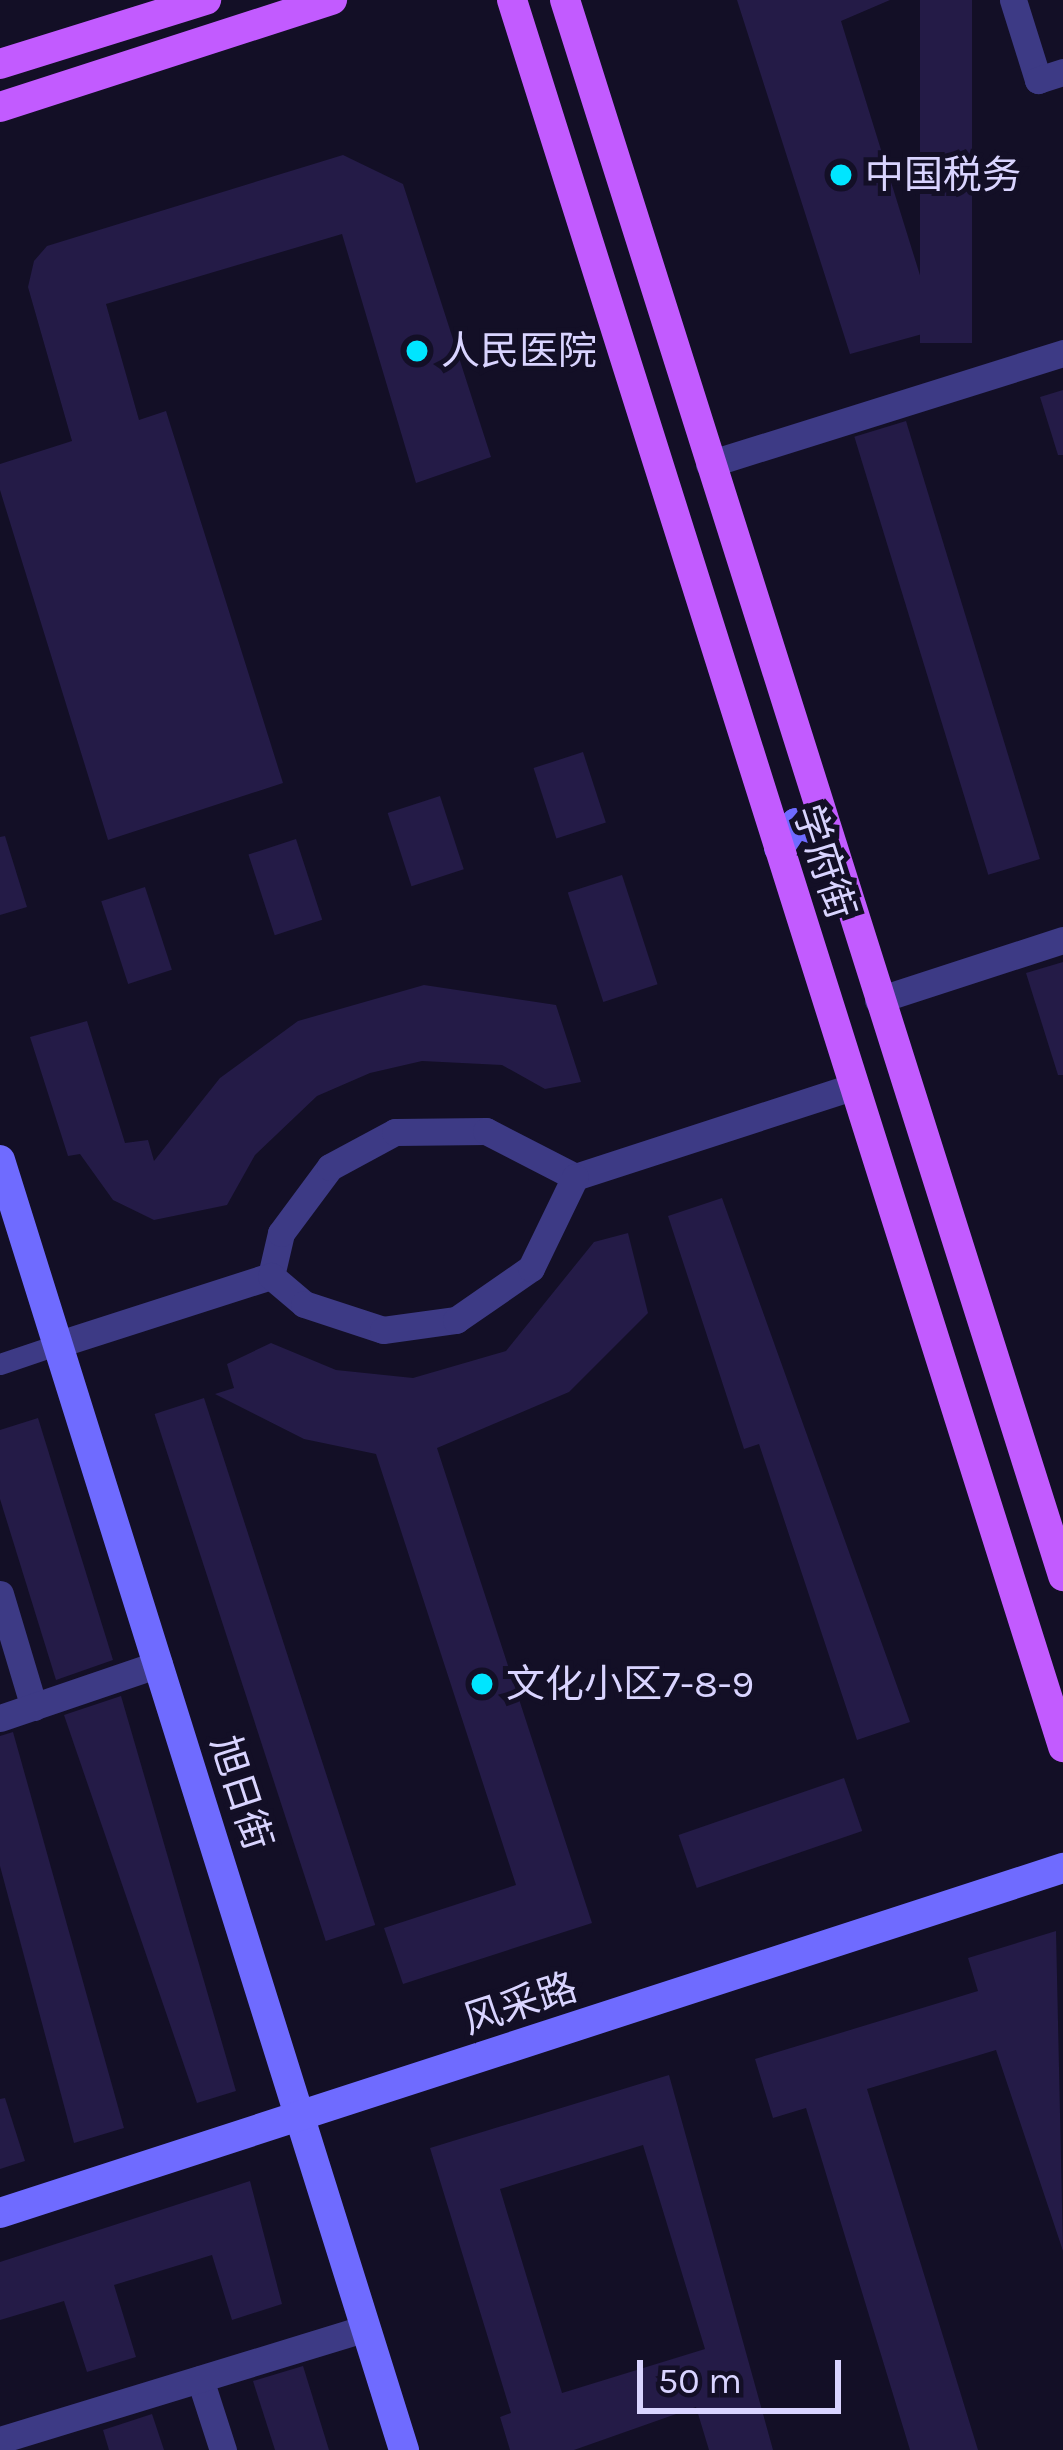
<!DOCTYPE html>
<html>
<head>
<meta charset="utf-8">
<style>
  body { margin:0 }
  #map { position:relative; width:1063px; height:2450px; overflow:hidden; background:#130f26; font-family:Karla,"Noto Sans SC",sans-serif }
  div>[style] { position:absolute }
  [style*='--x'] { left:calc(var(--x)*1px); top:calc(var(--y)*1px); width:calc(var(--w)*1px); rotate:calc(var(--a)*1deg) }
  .building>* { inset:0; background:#241b47; transform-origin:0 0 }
  .pedestrian>* { height:21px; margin:-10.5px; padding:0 10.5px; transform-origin:10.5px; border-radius:10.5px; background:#3d3a85 }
  .minor>* { height:27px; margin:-13.5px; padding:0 13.5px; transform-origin:13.5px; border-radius:13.5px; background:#3d3a85 }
  .secondary>* { height:30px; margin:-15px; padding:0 15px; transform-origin:15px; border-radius:15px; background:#6f6bff }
  .primary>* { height:30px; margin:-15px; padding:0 15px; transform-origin:15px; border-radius:15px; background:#c25bff }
  .dots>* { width:33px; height:33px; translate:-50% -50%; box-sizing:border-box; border:6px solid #130f26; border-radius:50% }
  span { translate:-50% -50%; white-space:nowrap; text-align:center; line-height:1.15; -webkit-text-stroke:10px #130f26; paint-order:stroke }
  .poi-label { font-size:39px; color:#d9d4ff }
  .left { translate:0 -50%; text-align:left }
  .street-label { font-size:39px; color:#d9d4ff }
  .scale { position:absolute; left:637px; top:2360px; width:204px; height:54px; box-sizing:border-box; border:6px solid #d9d4ff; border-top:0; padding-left:15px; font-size:36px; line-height:42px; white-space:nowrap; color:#d9d4ff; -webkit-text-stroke:9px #130f26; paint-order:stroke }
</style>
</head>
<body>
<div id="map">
  <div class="building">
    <i style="clip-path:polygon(737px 0,890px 0,841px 21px,937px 330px,850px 354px)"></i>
    <i style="left:920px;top:0;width:52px;height:343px"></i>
    <i style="clip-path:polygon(343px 155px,403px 184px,491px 457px,416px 483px,342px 234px,106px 304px,139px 420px,166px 411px,283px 783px,108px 840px,0 490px,0 464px,72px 441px,28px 287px,34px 261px,47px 246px)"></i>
    <i style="clip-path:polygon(1063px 390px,1063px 455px,1058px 455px,1040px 397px)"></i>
    <i style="left:906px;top:421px;width:458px;height:54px;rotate:73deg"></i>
    <i style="left:583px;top:752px;width:74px;height:52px;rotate:72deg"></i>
    <i style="left:440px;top:796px;width:77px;height:55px;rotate:72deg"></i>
    <i style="clip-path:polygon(5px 836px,27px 907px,0 915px,0 837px)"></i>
    <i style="left:296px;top:839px;width:85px;height:50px;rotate:72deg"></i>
    <i style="left:622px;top:875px;width:115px;height:57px;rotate:72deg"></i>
    <i style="left:145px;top:887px;width:87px;height:46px;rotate:72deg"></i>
    <i style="clip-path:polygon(1063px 962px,1063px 1075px,1058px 1075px,1026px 973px)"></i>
    <i style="clip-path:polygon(424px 985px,556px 1005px,581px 1082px,545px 1089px,502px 1065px,422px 1061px,370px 1073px,317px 1096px,255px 1155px,227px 1205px,154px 1220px,113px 1200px,80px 1154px,68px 1156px,30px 1037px,87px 1021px,125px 1143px,148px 1140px,154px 1161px,220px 1078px,298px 1021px)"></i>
    <i style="clip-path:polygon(722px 1198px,910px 1722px,857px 1740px,759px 1444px,744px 1449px,668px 1216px)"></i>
    <i style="clip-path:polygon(628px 1233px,648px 1313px,569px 1392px,437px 1448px,592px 1923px,403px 1984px,384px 1928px,516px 1885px,376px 1454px,304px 1439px,215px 1394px,234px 1388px,227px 1364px,271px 1343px,336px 1370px,413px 1378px,506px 1351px,594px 1242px)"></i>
    <i style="left:204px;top:1398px;width:554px;height:52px;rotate:72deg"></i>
    <i style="clip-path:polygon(38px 1418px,113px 1660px,56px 1680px,0 1499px,0 1430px)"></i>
    <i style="clip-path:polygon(121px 1696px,236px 2091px,197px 2103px,64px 1715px)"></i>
    <i style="clip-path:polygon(13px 1732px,124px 2128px,74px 2143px,0 1866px,0 1736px)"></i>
    <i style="left:844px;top:1778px;width:56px;height:175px;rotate:71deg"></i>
    <i style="clip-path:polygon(1056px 1931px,1063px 2251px,996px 2050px,867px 2089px,978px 2450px,910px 2450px,806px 2108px,773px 2118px,755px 2059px,978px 1991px,968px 1958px)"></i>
    <i style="clip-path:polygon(evenodd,669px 2075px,773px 2450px,709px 2450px,696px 2407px,574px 2450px,510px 2450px,500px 2417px,511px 2413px,430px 2148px,669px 2075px,643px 2145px,705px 2349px,562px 2393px,500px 2189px,643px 2145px)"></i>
    <i style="clip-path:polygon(5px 2098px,25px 2161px,0 2169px,0 2099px)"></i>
    <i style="clip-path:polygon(250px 2181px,282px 2304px,232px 2320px,212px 2255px,114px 2285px,136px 2357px,87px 2372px,64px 2301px,0 2320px,0 2262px)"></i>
    <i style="clip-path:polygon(303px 2366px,329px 2450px,275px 2450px,253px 2381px)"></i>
    <i style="clip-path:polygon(152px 2414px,164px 2450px,109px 2450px,103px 2430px)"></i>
  </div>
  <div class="pedestrian">
    <i style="--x:0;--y:1364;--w:62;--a:-18.7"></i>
  </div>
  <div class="minor">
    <i style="--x:1013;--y:0;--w:84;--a:72.6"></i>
    <i style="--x:1038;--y:80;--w:26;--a:-18"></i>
    <i style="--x:709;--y:464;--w:371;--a:-17.4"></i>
    <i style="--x:878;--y:1000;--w:194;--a:-18"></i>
    <i style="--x:271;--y:1276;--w:44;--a:-76.9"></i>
    <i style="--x:281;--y:1233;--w:82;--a:-53.4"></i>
    <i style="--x:330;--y:1167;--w:74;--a:-28.3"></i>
    <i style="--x:395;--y:1132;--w:91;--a:-0.6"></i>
    <i style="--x:486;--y:1131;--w:100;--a:27.3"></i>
    <i style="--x:575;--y:1177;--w:294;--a:-18"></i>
    <i style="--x:59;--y:1344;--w:223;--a:-17.8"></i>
    <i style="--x:271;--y:1276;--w:43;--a:40.3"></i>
    <i style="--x:304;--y:1304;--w:83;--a:18.2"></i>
    <i style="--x:383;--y:1330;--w:74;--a:-7.8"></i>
    <i style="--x:456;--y:1320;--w:91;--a:-34.7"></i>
    <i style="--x:531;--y:1268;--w:101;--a:-64.2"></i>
    <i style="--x:0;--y:1594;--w:118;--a:73.3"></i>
    <i style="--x:0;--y:1718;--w:168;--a:-18.8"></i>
    <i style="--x:200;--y:2379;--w:75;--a:72.1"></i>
    <i style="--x:0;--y:2440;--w:383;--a:-17"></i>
  </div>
  <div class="secondary">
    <i style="--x:779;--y:848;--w:30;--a:-56"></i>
    <i style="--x:796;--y:823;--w:31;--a:19"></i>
    <i style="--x:0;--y:1160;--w:1352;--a:72.61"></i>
    <i style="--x:0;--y:2213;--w:1118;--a:-17.98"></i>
  </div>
  <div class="primary">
    <i style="--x:512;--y:0;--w:1832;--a:72.49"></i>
    <i style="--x:565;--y:0;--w:1653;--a:72.46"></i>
    <i style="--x:0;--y:64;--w:216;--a:-17.3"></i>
    <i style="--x:0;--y:107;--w:349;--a:-17.9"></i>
  </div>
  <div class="dots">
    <i style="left:841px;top:175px;background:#00e5ff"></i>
    <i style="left:417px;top:351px;background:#00e5ff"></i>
    <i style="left:482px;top:1684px;background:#00e5ff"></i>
  </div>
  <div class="poi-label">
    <span class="left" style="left:865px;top:175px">中国税务</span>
    <span class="left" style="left:441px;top:351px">人民医院</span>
    <span class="left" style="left:506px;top:1684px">文化小区7-8-9</span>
  </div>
  <div class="street-label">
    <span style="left:824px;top:862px;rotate:72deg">学府街</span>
    <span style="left:241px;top:1793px;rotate:72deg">旭日街</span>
    <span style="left:520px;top:2004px;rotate:-18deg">风采路</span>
  </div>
  <div class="scale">50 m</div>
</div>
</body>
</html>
